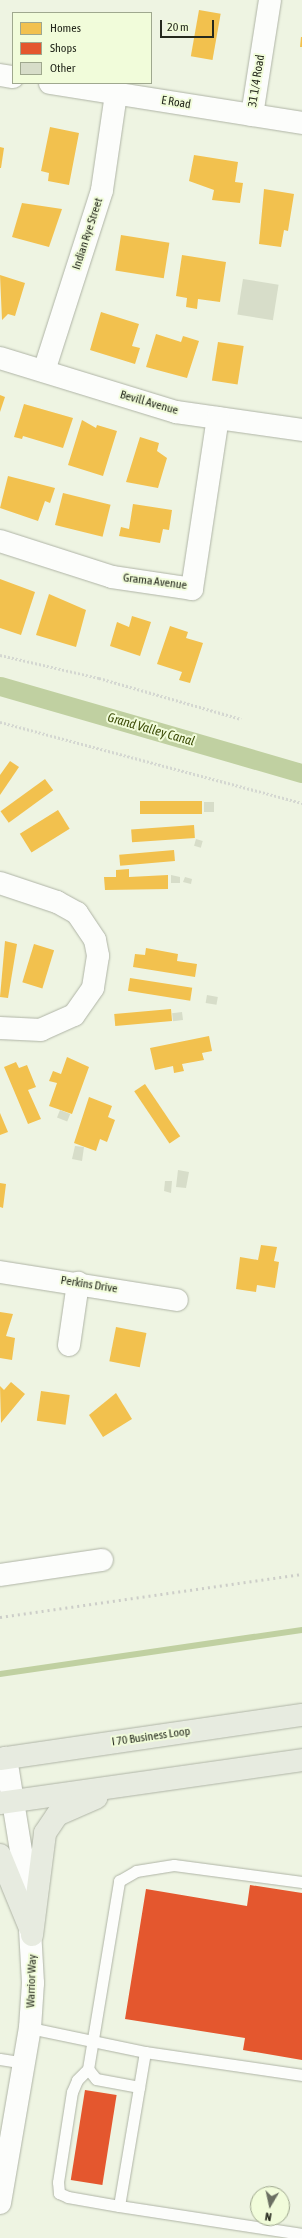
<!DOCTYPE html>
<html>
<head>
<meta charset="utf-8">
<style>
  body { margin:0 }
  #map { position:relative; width:302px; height:2238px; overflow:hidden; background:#eef4e2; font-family:"Asap Condensed",sans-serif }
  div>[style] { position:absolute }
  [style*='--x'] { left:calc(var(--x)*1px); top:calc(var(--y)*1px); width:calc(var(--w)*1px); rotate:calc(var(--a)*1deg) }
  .homes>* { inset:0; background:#f2c14e; transform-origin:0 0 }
  .shops>* { inset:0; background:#e4572e; transform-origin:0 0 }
  .stream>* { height:5.5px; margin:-2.75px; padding:0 2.75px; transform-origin:2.75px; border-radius:2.75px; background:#c0d0a1 }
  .canal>* { height:19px; margin:-9.5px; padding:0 9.5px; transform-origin:9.5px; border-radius:9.5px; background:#c0d0a1 }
  .building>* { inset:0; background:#d7ddc9; transform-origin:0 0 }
  .path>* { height:2.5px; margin-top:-1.25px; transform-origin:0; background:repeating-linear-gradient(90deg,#d4d7d1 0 2px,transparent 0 4px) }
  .roads { filter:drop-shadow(0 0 1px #afb4a6) drop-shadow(0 0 1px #afb4a6) }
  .lane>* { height:11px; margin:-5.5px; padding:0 5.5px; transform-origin:5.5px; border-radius:5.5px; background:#fcfdfb }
  .street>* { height:22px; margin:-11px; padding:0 11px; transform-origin:11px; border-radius:11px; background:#fcfdfb }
  .secondary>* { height:22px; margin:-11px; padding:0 11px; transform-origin:11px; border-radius:11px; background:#fcfdfb }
  .primary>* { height:22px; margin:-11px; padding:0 11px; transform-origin:11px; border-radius:11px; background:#e7ebe0 }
  .rail>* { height:3px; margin-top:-1.5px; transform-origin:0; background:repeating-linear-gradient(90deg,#cccdc8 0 2px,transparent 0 6px) }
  span { translate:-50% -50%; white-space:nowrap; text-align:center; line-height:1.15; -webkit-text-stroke:4px #f1fcda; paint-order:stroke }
  .street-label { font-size:12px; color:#25291d }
  .water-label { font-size:13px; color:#3d4c08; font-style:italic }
  .legend { position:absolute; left:12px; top:12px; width:140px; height:72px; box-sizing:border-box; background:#f1fcda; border:1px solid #9fa88e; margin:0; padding:5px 7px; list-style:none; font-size:12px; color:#25291d }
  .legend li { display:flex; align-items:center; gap:8px; height:20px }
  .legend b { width:20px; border:1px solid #9fa88e }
  .north { position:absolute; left:250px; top:2186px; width:40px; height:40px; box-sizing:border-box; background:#f1fcda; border:1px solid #9fa88e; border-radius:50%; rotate:189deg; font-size:11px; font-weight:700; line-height:16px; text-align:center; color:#25291d }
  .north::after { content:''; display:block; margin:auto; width:14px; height:18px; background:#6b7062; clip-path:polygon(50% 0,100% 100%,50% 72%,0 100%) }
  .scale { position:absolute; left:160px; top:20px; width:54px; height:18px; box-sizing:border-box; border:2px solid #25291d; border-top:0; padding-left:5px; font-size:12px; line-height:14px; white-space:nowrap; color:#25291d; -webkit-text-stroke:3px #f1fcda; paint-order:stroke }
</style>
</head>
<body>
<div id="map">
  <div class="homes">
    <i style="left:199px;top:10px;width:22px;height:47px;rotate:10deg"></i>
    <i style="clip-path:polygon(301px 37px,302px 37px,302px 47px,300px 47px)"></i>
    <i style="clip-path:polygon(50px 127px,79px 133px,69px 185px,48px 181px,49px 173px,41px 171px)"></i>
    <i style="clip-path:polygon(0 147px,4px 148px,1px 168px,0 168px)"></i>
    <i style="clip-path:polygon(194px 155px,238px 162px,235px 182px,243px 183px,240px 203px,212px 200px,214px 190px,189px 181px)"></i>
    <i style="clip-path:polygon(264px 189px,294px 194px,288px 231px,284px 230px,281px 247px,259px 244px)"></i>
    <i style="clip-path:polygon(22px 203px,62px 209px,49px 247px,12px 237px)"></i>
    <i style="left:121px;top:235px;width:49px;height:36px;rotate:9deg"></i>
    <i style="clip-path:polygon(182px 255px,226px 262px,220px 302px,198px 299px,197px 309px,186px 307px,187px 298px,176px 296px)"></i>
    <i style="clip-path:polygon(0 275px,25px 283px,15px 316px,8px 314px,2px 320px)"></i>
    <i style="clip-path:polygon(101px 312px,139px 324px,132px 346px,140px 348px,135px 364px,90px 350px)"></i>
    <i style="clip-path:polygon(156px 334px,181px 342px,183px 336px,199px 341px,187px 378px,146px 367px)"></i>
    <i style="left:218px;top:342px;width:26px;height:39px;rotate:9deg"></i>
    <i style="clip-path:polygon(0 395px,5px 397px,0 412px)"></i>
    <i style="clip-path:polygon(24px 404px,73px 418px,63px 448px,23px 436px,22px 439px,14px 437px)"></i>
    <i style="clip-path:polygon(82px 420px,96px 428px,97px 425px,117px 431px,103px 476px,68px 465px)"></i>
    <i style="clip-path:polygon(140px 437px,159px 443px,157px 451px,167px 458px,158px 488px,126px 482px)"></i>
    <i style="clip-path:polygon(8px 476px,55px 488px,50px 503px,45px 501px,38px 521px,0 508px)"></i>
    <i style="left:63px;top:493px;width:49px;height:33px;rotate:14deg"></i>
    <i style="clip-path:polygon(133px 504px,172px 510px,169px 530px,163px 529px,160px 543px,119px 536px,121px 527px,129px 529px)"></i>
    <i style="clip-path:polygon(0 579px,35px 592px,21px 635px,0 628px)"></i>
    <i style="clip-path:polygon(49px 594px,86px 610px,76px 647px,36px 635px)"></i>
    <i style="clip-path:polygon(132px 616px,151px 622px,140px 656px,110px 646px,117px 622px,129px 627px)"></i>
    <i style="clip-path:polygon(170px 626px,188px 632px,186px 638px,203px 643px,190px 683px,179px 680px,182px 672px,157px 664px)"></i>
    <i style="clip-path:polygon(10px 761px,19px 767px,0 795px,0 775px)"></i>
    <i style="left:45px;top:779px;width:14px;height:55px;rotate:54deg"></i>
    <i style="left:202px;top:801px;width:13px;height:62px;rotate:90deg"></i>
    <i style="left:58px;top:810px;width:22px;height:45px;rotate:58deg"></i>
    <i style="left:194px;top:825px;width:13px;height:63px;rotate:86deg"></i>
    <i style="left:174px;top:850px;width:11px;height:55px;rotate:85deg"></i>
    <i style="clip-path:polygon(129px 869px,129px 877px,168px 875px,168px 889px,105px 890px,104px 877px,116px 877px,116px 870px)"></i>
    <i style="clip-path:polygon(5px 941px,17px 944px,8px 998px,0 997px)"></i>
    <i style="left:34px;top:944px;width:21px;height:40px;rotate:17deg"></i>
    <i style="clip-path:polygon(146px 948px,178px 954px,177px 961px,197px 964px,195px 977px,133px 967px,135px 954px,145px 955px)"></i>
    <i style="left:130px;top:978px;width:63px;height:13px;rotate:9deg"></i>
    <i style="left:171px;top:1009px;width:12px;height:57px;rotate:85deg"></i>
    <i style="clip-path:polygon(209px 1036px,212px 1051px,202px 1053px,204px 1060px,182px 1064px,184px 1071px,174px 1073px,173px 1066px,155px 1070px,150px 1048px)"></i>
    <i style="clip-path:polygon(67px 1057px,89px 1067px,72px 1114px,49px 1106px,57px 1083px,49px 1081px,53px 1071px,61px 1074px)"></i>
    <i style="clip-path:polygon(16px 1062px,19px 1068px,27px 1065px,36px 1087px,28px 1090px,41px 1119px,28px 1124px,4px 1067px)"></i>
    <i style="left:145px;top:1084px;width:63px;height:13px;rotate:56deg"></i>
    <i style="clip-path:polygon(89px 1097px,112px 1106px,108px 1117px,115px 1120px,107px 1142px,100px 1139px,96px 1151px,74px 1143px)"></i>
    <i style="clip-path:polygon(0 1113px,8px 1132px,0 1135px)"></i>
    <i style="clip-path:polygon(0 1183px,6px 1184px,3px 1208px,0 1207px)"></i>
    <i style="clip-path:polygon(261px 1245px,277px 1247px,274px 1261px,279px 1262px,275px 1288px,257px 1285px,256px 1292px,236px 1289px,240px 1257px,258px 1260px)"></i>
    <i style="clip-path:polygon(0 1312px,13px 1314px,6px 1336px,15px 1338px,12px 1360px,0 1358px)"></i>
    <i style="left:116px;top:1327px;width:31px;height:35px;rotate:11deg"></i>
    <i style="clip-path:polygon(11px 1382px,25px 1394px,1px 1423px,0 1386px,4px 1390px)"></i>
    <i style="left:41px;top:1391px;width:29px;height:30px;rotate:8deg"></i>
    <i style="clip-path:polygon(116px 1393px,132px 1419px,103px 1437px,89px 1415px)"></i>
  </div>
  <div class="shops">
    <i style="clip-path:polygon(250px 1885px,302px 1893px,302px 2060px,243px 2050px,245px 2038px,125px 2019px,146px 1889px,247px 1906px)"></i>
    <i style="left:85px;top:2090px;width:32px;height:91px;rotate:9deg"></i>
  </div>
  <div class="stream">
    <i style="--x:0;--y:1674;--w:305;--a:-8.3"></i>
  </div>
  <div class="canal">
    <i style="--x:0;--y:686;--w:314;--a:16.1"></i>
  </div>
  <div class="building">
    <i style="left:243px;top:279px;width:36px;height:36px;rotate:9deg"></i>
    <i style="left:204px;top:802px;width:10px;height:10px"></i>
    <i style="left:196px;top:839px;width:7px;height:7px;rotate:16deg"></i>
    <i style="clip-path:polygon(171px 875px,180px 877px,180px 883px,171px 883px)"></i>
    <i style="clip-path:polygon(185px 877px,192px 879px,191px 884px,183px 882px)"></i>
    <i style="left:207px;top:995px;width:11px;height:8px;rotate:10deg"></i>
    <i style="left:182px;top:1012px;width:8px;height:10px;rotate:83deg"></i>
    <i style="left:60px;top:1110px;width:11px;height:8px;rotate:22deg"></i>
    <i style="clip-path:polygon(75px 1146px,84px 1147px,82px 1161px,72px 1159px)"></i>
    <i style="clip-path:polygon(178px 1170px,189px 1172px,186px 1188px,176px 1187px)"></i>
    <i style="clip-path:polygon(165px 1181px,172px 1181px,171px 1193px,164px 1191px)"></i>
  </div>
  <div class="path">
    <i style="--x:0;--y:655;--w:102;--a:13.1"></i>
    <i style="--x:99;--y:678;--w:148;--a:16.1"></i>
    <i style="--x:0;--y:722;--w:313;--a:15"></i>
  </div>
  <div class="roads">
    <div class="lane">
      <i style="--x:30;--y:2028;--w:117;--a:11.8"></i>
      <i style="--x:145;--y:2052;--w:159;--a:8.3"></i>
      <i style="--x:145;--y:2052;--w:156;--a:99.6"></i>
      <i style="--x:119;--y:2206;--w:185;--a:8.7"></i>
      <i style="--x:0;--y:2059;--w:24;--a:9"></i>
      <i style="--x:88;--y:2069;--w:13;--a:51"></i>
      <i style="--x:96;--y:2079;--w:44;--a:10.5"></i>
      <i style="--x:119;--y:2206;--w:52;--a:-170"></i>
      <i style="--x:68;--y:2197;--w:10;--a:-156"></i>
      <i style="--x:59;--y:2193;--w:11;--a:-95"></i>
      <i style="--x:58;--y:2182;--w:91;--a:-81.2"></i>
      <i style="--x:72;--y:2092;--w:13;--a:-67"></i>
      <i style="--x:77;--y:2080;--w:16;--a:-45"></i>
      <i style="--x:88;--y:2069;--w:191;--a:-80.6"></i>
      <i style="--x:119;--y:1881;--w:20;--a:-30"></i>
      <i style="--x:136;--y:1871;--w:38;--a:-9"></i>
      <i style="--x:174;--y:1865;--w:129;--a:7.6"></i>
    </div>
    <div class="street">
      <i style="--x:252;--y:115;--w:116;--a:-81.1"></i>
      <i style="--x:0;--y:358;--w:184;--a:17.1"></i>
      <i style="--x:176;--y:412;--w:127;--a:8.1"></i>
      <i style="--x:44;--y:371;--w:190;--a:-72.2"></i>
      <i style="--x:102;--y:190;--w:97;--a:-81.7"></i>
      <i style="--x:0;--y:541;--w:118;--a:17.8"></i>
      <i style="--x:112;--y:577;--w:81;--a:8.5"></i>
      <i style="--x:192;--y:589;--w:173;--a:-81.4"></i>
      <i style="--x:0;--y:883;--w:60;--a:18.4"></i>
      <i style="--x:57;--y:902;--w:23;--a:29"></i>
      <i style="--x:77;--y:913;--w:32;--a:56"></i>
      <i style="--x:95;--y:940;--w:16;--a:79"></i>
      <i style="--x:98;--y:956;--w:32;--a:99"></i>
      <i style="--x:93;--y:988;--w:33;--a:125"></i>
      <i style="--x:74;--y:1015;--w:36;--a:156"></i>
      <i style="--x:41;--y:1030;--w:41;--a:-177.2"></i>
      <i style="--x:0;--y:1272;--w:179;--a:9"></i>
      <i style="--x:69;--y:1345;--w:63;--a:-81.7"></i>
      <i style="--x:0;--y:1575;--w:103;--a:-8.4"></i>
    </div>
    <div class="secondary">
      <i style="--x:0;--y:75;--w:13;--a:9"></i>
      <i style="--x:50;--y:83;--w:255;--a:9"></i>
      <i style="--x:0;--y:2203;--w:178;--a:-80.3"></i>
      <i style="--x:30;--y:2028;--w:45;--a:-86.2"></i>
      <i style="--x:33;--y:1983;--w:89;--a:-93.2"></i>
      <i style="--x:28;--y:1894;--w:138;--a:-99.2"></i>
    </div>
    <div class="primary">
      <i style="--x:0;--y:1759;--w:305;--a:-8.3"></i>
      <i style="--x:0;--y:1803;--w:305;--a:-8.1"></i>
      <i style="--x:0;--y:1855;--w:79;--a:67.7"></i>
      <i style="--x:32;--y:1935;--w:103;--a:-82.7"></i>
      <i style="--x:45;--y:1833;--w:22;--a:-56"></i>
      <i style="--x:57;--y:1815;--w:43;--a:-23.6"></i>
    </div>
  </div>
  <div class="rail">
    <i style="--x:0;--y:1617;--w:305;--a:-8.1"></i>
  </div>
  <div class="street-label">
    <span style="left:257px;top:81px;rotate:-81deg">31 1/4 Road</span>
    <span style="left:176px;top:103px;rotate:9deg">E Road</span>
    <span style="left:88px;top:234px;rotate:-72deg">Indian Rye Street</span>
    <span style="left:149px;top:403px;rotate:16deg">Bevill Avenue</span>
    <span style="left:155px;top:582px;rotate:7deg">Grama Avenue</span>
    <span style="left:89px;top:1285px;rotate:9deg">Perkins Drive</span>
    <span style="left:151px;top:1737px;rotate:-8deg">I 70 Business Loop</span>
    <span style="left:32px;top:1981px;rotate:-88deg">Warrior Way</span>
  </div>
  <div class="water-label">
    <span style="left:151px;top:730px;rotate:16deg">Grand Valley Canal</span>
  </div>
  <ul class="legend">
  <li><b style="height:11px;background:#f2c14e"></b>Homes</li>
  <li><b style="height:11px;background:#e4572e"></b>Shops</li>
  <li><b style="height:11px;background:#d7ddc9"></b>Other</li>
  </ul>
  <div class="north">N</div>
  <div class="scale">20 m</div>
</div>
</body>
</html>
